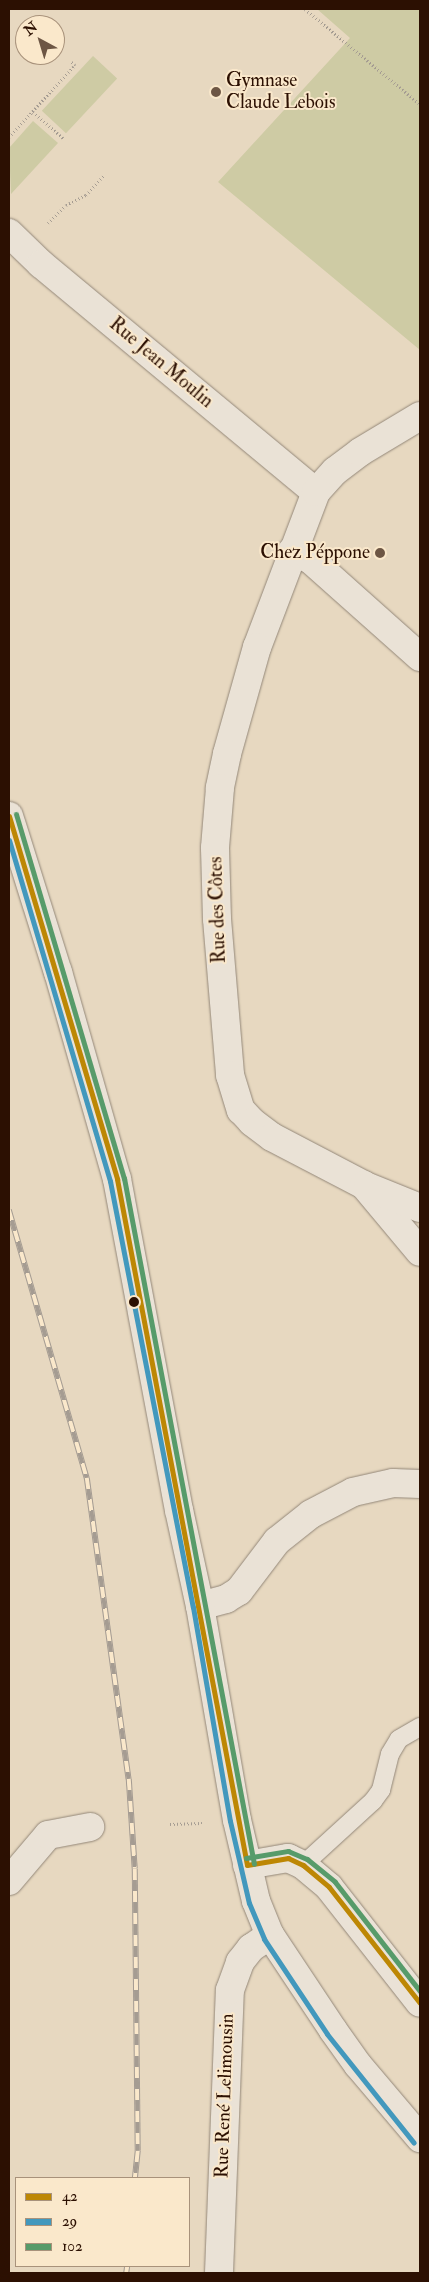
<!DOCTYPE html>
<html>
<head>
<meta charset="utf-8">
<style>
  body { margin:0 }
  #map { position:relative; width:429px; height:2282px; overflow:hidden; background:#e7d8c0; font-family:"IM FELL Double Pica",serif }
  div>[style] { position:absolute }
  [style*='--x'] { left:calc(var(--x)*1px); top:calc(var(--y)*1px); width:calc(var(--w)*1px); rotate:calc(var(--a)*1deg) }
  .green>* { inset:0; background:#cecba4; transform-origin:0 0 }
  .path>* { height:3px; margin-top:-1.5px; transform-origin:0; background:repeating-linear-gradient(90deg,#a59c92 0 1px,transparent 0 3.5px) }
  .roads { filter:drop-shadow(0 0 1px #938778) drop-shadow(0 0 1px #938778) }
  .lane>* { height:18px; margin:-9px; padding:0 9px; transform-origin:9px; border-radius:9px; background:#eae2d6 }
  .street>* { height:28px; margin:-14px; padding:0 14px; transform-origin:14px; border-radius:14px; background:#eae2d6 }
  .secondary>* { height:28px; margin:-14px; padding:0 14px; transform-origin:14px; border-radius:14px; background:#eae2d6 }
  .rail>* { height:5.5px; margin-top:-2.75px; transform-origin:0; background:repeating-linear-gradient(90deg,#fae8cb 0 11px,#a59c92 0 22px); box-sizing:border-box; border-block:1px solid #a59c92 }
  .bus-1>* { height:5px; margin:-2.5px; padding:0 2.5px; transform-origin:2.5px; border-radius:2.5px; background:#bd8704 }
  .bus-2>* { height:5px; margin:-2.5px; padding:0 2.5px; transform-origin:2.5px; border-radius:2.5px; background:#4298bd }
  .bus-3>* { height:5px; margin:-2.5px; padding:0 2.5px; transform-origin:2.5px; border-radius:2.5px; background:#579b6a }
  .dots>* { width:14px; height:14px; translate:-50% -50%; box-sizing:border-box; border:2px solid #fae8cb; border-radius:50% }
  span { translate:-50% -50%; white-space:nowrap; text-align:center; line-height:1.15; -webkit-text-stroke:4px #fae8cb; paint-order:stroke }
  .poi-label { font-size:19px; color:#2c1002 }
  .left { translate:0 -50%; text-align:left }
  .right { translate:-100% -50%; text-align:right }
  .street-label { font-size:19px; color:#2c1002 }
  .frame { position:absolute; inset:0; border:10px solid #2c1002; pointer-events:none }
  .legend { position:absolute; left:15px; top:2177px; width:175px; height:90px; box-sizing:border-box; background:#fae8cb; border:1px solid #a8927b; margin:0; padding:6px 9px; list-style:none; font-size:15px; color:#2c1002 }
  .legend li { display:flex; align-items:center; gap:10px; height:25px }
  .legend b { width:25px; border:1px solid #a8927b }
  .north { position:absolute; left:15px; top:15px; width:50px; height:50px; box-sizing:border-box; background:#fae8cb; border:1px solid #a8927b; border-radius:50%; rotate:321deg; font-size:14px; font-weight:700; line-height:20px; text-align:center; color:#2c1002 }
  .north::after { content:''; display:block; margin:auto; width:18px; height:22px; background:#6d5644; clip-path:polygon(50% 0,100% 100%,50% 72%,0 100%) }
</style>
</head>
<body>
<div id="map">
  <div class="green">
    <i style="clip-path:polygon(317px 9px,420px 9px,420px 350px,218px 182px,350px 38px)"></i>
    <i style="left:93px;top:56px;width:33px;height:75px;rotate:43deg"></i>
    <i style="clip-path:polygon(33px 121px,58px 143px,11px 194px,9px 148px)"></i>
  </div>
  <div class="path">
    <i style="--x:305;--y:9;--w:149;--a:39.6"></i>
    <i style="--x:33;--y:112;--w:40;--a:41"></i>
    <i style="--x:9;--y:137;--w:98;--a:-47.5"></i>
    <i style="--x:75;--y:65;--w:6;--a:-141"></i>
    <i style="--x:48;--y:223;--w:25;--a:-45"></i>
    <i style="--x:66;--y:205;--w:22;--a:-27"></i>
    <i style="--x:86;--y:195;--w:27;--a:-48"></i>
    <i style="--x:170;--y:1824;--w:32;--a:-2"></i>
  </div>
  <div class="roads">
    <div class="lane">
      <i style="--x:303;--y:1865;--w:95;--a:-42.4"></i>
      <i style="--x:373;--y:1801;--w:14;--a:-54"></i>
      <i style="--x:381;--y:1790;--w:37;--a:-76"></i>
      <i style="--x:390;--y:1754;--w:17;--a:-59"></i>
      <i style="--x:399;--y:1739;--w:24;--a:-30"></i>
    </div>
    <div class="street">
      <i style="--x:9;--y:233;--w:45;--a:44.1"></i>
      <i style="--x:41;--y:264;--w:357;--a:39.7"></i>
      <i style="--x:316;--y:492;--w:166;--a:110.8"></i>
      <i style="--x:257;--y:647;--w:111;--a:105.7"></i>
      <i style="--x:227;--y:754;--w:35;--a:102"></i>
      <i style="--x:220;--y:788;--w:60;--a:94.8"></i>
      <i style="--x:215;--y:848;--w:71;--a:88.4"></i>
      <i style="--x:217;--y:919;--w:157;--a:85.2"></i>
      <i style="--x:230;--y:1075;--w:37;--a:73"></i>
      <i style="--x:241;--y:1110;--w:16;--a:47"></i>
      <i style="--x:252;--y:1122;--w:25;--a:37"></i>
      <i style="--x:272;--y:1137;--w:104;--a:27.6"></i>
      <i style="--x:364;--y:1185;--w:87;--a:50.1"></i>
      <i style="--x:292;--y:551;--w:21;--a:25"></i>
      <i style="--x:311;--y:560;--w:146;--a:41.7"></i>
      <i style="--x:9;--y:816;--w:164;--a:72.6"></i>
      <i style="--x:58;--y:972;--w:215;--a:74.1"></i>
      <i style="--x:117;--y:1179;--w:337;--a:79.4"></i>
      <i style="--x:179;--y:1510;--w:98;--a:77.7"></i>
      <i style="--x:200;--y:1606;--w:217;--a:80.2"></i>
      <i style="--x:237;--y:1820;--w:83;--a:76.8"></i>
      <i style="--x:256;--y:1901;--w:37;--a:68"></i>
      <i style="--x:270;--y:1935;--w:114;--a:56.4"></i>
      <i style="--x:333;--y:2030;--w:43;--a:54.5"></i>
      <i style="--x:358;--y:2065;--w:96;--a:49.7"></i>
      <i style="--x:368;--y:1187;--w:56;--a:22"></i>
      <i style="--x:200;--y:1606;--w:27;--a:-15"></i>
      <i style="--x:226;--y:1599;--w:15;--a:-32"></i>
      <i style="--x:239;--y:1591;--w:63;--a:-52.8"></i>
      <i style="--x:277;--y:1541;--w:43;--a:-38.5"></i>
      <i style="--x:311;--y:1514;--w:47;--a:-27.6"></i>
      <i style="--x:353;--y:1492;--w:41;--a:-12.7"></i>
      <i style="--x:393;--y:1483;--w:27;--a:2"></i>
      <i style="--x:247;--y:1865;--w:42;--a:-9.7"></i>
      <i style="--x:288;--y:1858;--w:17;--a:25"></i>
      <i style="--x:303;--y:1865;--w:34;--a:40"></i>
      <i style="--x:329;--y:1887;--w:147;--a:51.9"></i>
      <i style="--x:9;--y:1881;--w:60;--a:-49.7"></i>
      <i style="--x:48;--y:1835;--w:43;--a:-10.8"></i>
      <i style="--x:219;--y:2273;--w:283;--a:-87.8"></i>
      <i style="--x:230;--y:1990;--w:30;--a:-70"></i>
      <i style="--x:240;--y:1962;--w:18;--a:-52"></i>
      <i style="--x:251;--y:1948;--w:23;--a:-34"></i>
    </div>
    <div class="secondary">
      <i style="--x:316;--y:492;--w:28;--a:-48"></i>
      <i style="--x:335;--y:471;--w:31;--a:-37"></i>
      <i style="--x:360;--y:452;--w:70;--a:-31"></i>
    </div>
  </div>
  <div class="rail">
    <i style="--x:9;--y:1210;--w:279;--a:73.8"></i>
    <i style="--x:87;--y:1478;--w:304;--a:82.1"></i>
    <i style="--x:129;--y:1779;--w:90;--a:86.2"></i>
    <i style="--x:135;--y:1869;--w:282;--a:89.4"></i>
    <i style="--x:138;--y:2151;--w:27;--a:96"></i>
    <i style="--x:126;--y:2273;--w:7;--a:-82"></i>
  </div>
  <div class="bus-1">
    <i style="--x:9;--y:816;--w:379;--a:73.4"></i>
    <i style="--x:117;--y:1179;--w:698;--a:79.27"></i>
    <i style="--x:247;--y:1865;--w:42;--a:-9.7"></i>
    <i style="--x:288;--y:1858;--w:17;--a:25"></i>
    <i style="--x:303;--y:1865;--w:34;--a:40"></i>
    <i style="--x:329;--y:1887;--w:147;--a:51.9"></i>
  </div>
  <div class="bus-2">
    <i style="--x:9;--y:840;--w:356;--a:73.5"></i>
    <i style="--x:110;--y:1181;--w:434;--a:79"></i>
    <i style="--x:193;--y:1607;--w:217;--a:80.2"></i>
    <i style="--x:230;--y:1821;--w:84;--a:77"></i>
    <i style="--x:249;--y:1903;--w:39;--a:67"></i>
    <i style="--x:264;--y:1939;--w:114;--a:56.4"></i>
    <i style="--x:327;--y:2034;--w:139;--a:51.4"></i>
  </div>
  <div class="bus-3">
    <i style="--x:16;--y:814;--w:380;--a:73.5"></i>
    <i style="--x:124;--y:1178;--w:698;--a:79.27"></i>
    <i style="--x:246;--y:1858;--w:43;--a:-9.5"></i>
    <i style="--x:288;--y:1851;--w:21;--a:23"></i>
    <i style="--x:307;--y:1859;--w:36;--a:39"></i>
    <i style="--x:335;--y:1882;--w:138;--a:52.1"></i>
  </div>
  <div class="dots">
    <i style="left:216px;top:92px;background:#6d5644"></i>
    <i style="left:380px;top:553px;background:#6d5644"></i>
    <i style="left:134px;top:1302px;background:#2c1002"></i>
  </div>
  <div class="poi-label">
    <span class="left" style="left:226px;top:92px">Gymnase<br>Claude Lebois</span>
    <span class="right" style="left:370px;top:553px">Chez Péppone</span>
  </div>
  <div class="street-label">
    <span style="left:161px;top:363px;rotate:40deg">Rue Jean Moulin</span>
    <span style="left:218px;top:910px;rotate:-92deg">Rue des Côtes</span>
    <span style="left:225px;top:2096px;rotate:-88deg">Rue René Lelimousin</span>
  </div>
  <div class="frame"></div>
  <ul class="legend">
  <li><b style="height:6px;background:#bd8704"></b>42</li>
  <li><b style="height:6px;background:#4298bd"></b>29</li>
  <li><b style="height:6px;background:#579b6a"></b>102</li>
  </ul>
  <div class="north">N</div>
</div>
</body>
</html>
